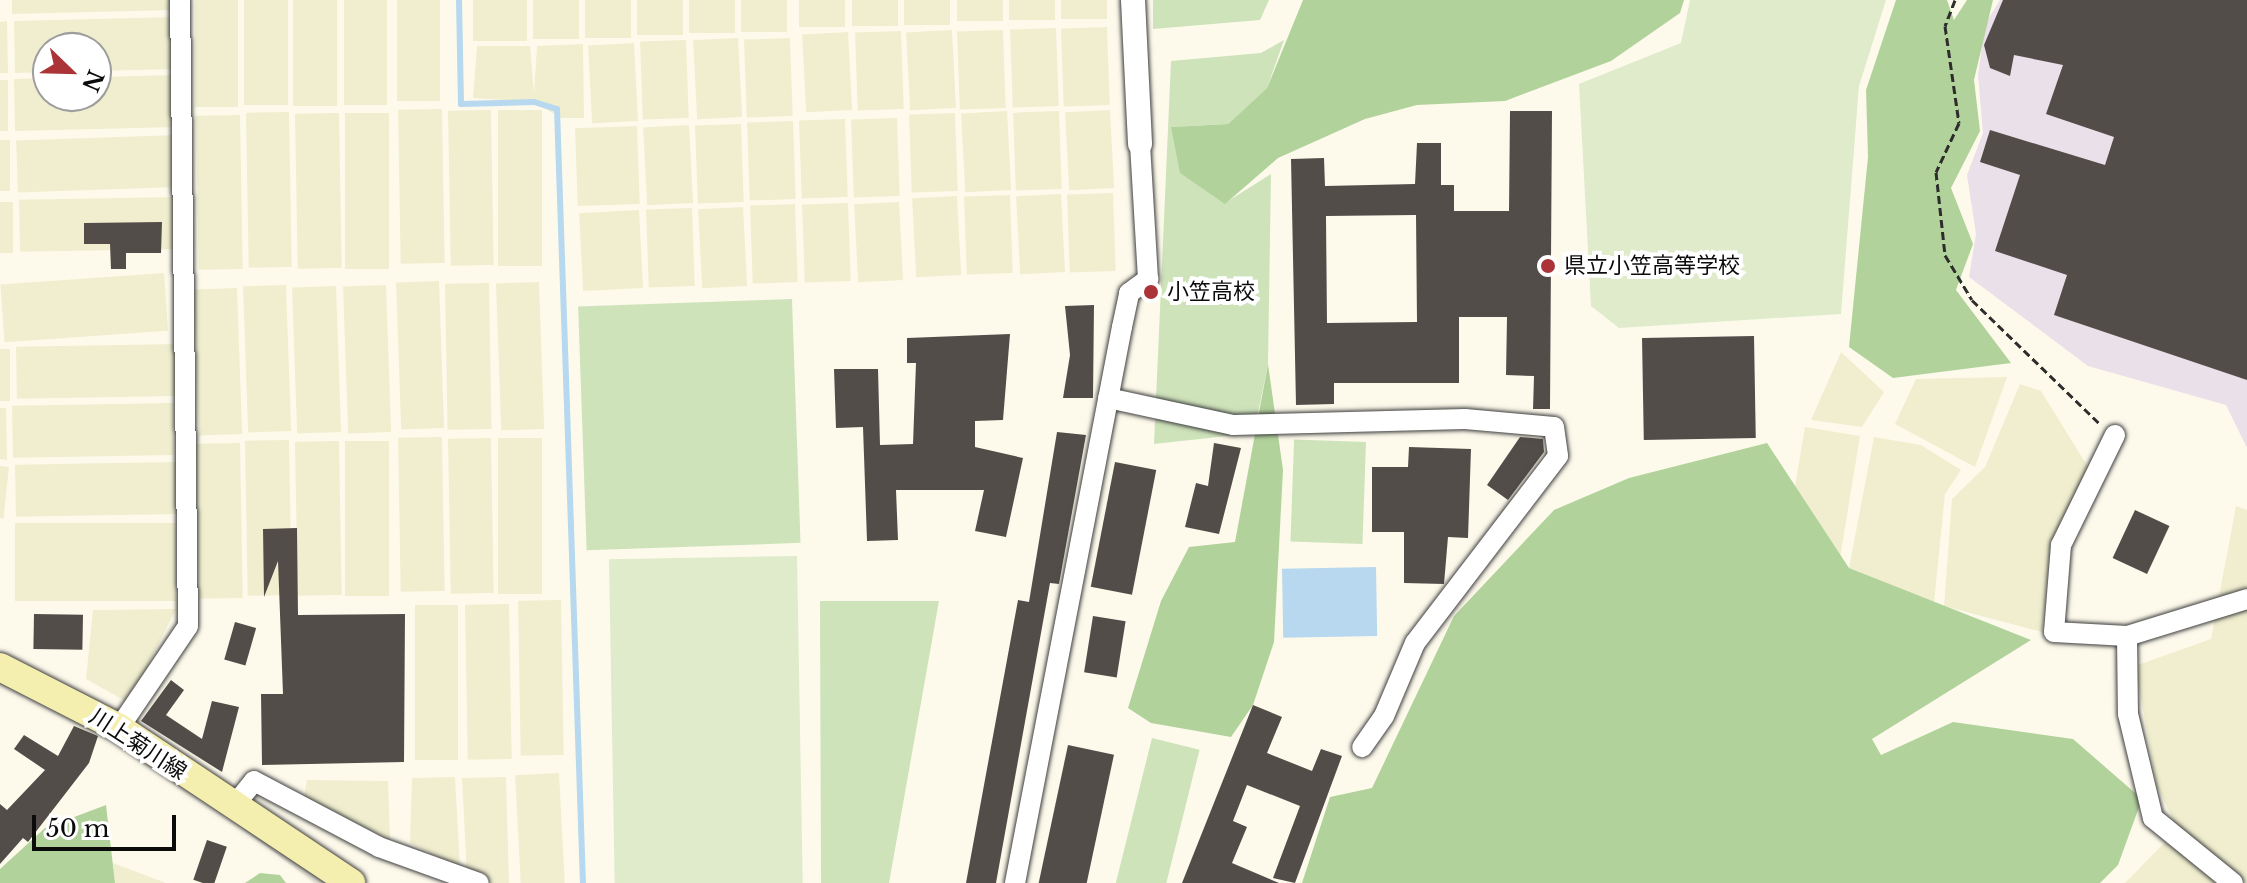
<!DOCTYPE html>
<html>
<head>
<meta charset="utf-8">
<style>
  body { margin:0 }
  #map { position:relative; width:2247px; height:883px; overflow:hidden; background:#fdfaec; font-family:"Libre Baskerville","Noto Sans JP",serif }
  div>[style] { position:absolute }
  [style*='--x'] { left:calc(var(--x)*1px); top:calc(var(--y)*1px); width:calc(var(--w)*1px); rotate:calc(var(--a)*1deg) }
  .industrial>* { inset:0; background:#e9e0e9 }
  .farmland>* { inset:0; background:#f0eecf; transform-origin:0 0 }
  .green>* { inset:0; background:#cee3ba; transform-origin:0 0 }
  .forest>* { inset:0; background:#b2d29b }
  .pitch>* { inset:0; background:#dfebcb; transform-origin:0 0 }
  .plaza>* { inset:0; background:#ebe8dc }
  .water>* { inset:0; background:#b7d8ee; transform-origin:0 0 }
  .stream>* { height:6px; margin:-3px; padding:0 3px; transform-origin:3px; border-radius:3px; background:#b7d8ee }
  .building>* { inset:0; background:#534d49; transform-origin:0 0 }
  .path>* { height:3px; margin-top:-1.5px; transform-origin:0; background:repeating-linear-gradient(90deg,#2d2d2d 0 8px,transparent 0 12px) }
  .roads { filter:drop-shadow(0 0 2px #3e3e3e) drop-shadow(0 0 2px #3e3e3e) }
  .minor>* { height:20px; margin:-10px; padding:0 10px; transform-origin:10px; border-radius:10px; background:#fff }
  .tertiary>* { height:24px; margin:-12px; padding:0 12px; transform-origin:12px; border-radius:12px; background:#fff }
  .secondary>* { height:28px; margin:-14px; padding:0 14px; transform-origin:14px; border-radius:14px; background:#f5efaf }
  .dots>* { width:22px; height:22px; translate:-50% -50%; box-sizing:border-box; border:4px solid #fff; border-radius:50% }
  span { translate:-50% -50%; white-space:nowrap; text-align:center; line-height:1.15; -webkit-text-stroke:8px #fff; paint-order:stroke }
  .poi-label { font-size:22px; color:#0b0b0b }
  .left { translate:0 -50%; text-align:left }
  .street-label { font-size:22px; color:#0b0b0b }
  .north { position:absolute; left:32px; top:32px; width:80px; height:80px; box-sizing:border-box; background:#fff; border:2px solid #9d9d9d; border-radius:50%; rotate:113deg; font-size:22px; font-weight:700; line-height:32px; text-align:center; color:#0b0b0b }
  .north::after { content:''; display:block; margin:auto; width:28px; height:36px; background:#aa3437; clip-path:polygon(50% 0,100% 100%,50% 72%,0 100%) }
  .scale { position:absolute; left:32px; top:815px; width:144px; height:36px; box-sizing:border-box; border:4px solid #0b0b0b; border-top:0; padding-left:10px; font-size:24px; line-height:28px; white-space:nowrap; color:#0b0b0b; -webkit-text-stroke:6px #fff; paint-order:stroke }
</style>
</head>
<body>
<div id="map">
  <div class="industrial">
    <i style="clip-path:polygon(2000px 0,2247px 0,2247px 448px,2226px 405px,2088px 366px,1969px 277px,1976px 234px,1967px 175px,1983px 133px,1978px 75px,1985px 24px)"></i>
  </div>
  <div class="farmland">
    <i style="clip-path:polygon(12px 0,173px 0,173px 10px,12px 14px)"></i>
    <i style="left:195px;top:0;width:43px;height:107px"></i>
    <i style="left:244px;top:0;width:44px;height:105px"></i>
    <i style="left:293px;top:0;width:44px;height:106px"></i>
    <i style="left:344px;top:0;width:43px;height:105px"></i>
    <i style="left:397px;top:0;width:43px;height:101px"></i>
    <i style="left:473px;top:0;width:54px;height:41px"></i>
    <i style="left:533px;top:0;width:46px;height:39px"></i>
    <i style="left:585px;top:0;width:46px;height:38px"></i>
    <i style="left:637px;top:0;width:46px;height:35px"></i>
    <i style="left:689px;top:0;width:46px;height:33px"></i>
    <i style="left:741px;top:0;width:46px;height:32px"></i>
    <i style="left:799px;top:0;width:46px;height:27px"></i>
    <i style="left:852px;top:0;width:46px;height:26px"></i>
    <i style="left:904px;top:0;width:46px;height:25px"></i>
    <i style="left:957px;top:0;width:46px;height:21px"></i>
    <i style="left:1009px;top:0;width:46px;height:20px"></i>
    <i style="left:1061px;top:0;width:46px;height:19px"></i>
    <i style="clip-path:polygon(175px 17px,176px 69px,96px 71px,96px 48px,48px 48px,48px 72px,15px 73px,14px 21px)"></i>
    <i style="clip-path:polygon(7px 21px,8px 73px,0 73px,0 22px)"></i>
    <i style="left:1107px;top:27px;width:78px;height:46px;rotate:88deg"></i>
    <i style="left:1056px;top:28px;width:78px;height:46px;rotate:88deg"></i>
    <i style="left:952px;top:30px;width:78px;height:46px;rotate:87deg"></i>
    <i style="left:1003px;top:30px;width:78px;height:46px;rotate:88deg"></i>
    <i style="left:901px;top:31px;width:78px;height:46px;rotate:88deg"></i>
    <i style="left:848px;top:32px;width:78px;height:46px;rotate:87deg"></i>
    <i style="left:738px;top:38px;width:79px;height:45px;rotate:87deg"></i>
    <i style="left:790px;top:38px;width:78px;height:46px;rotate:88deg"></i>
    <i style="left:686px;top:40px;width:78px;height:46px;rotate:88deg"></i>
    <i style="left:634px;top:43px;width:78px;height:46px;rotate:87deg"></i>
    <i style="clip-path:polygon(583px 44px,584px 118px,561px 118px,534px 102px,473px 98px,477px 46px,530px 46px,534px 93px,537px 46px)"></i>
    <i style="clip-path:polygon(175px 75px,177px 127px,15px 131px,14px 79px,48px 78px,48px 96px,96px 96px,96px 77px)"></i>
    <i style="left:0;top:80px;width:8px;height:51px"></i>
    <i style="left:442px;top:109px;width:154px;height:44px;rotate:89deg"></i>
    <i style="left:491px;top:110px;width:155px;height:43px;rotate:89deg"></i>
    <i style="left:498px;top:110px;width:44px;height:156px"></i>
    <i style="left:1110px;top:110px;width:78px;height:45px;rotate:87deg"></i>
    <i style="left:1007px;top:111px;width:79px;height:46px;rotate:87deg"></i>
    <i style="left:1059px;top:111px;width:78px;height:46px;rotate:88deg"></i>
    <i style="left:289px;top:112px;width:155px;height:43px;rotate:89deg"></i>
    <i style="left:339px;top:113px;width:155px;height:44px;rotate:89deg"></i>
    <i style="left:345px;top:113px;width:44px;height:156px"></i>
    <i style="left:955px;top:113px;width:78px;height:46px;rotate:88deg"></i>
    <i style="left:240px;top:115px;width:154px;height:44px;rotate:89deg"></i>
    <i style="left:897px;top:118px;width:78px;height:46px;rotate:88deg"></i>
    <i style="left:845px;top:119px;width:78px;height:46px;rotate:88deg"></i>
    <i style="left:793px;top:121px;width:78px;height:46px;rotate:88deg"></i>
    <i style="left:741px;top:124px;width:78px;height:46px;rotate:88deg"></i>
    <i style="left:689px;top:125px;width:78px;height:46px;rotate:87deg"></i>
    <i style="left:637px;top:126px;width:78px;height:62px;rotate:88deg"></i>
    <i style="left:177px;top:135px;width:52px;height:161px;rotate:88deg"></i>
    <i style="left:0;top:140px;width:10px;height:51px"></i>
    <i style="left:1113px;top:193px;width:78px;height:46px;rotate:88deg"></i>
    <i style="left:1061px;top:194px;width:78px;height:45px;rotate:87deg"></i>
    <i style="left:1010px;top:195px;width:78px;height:46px;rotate:88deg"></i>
    <i style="left:957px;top:196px;width:79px;height:45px;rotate:87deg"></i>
    <i style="left:181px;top:197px;width:52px;height:162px;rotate:89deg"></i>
    <i style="left:0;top:202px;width:13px;height:51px"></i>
    <i style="left:899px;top:202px;width:78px;height:45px;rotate:87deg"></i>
    <i style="left:848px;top:203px;width:78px;height:46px;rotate:88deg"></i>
    <i style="left:795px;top:204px;width:78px;height:45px;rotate:88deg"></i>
    <i style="left:743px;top:207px;width:79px;height:45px;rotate:87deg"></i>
    <i style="left:692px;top:208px;width:78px;height:46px;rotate:88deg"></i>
    <i style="left:639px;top:210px;width:78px;height:60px;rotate:87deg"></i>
    <i style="left:164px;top:273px;width:58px;height:164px;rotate:86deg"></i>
    <i style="left:439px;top:281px;width:147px;height:43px;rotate:88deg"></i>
    <i style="left:539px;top:282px;width:147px;height:43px;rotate:88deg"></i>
    <i style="left:489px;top:283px;width:146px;height:44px;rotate:89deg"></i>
    <i style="left:286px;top:285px;width:146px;height:43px;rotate:88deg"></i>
    <i style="left:386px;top:285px;width:147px;height:43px;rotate:88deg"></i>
    <i style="left:336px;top:286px;width:146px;height:44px;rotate:88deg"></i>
    <i style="left:237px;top:288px;width:146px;height:43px;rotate:88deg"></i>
    <i style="left:178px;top:344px;width:52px;height:162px;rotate:89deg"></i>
    <i style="left:0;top:349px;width:10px;height:52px"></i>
    <i style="clip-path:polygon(1841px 352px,1884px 392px,1862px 427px,1811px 420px)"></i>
    <i style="clip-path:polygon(2007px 377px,1975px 467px,1895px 424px,1916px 379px)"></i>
    <i style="clip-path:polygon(2020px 384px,2041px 391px,2088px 467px,2083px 493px,2049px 559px,2042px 632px,1944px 606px,1952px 499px,1985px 467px)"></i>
    <i style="left:173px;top:403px;width:52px;height:161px;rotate:89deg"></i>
    <i style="clip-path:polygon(0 408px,6px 408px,7px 460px,0 459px)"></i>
    <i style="clip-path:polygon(1805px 427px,1860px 436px,1840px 558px,1795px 486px)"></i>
    <i style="left:442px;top:437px;width:154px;height:44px;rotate:89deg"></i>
    <i style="clip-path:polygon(1874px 437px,1921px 445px,1961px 470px,1945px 494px,1934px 603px,1849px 568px)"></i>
    <i style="left:491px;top:438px;width:155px;height:43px;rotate:89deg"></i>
    <i style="left:498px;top:438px;width:44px;height:156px"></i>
    <i style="left:289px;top:440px;width:155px;height:44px;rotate:89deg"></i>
    <i style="left:339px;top:441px;width:154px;height:44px;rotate:89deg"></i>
    <i style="left:345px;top:441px;width:44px;height:155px"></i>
    <i style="left:240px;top:443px;width:155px;height:44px;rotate:89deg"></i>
    <i style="left:177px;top:462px;width:52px;height:162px;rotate:89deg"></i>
    <i style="left:0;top:466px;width:9px;height:52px;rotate:6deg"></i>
    <i style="clip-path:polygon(2236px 506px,2247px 510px,2247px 883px,2180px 834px,2157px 786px,2135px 666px,2211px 639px)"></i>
    <i style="left:176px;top:523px;width:78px;height:161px;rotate:90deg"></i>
    <i style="left:561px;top:600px;width:155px;height:43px;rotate:89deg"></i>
    <i style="left:509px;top:604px;width:155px;height:44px;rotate:89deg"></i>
    <i style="left:415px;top:605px;width:43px;height:155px"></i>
    <i style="clip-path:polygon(176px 609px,129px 703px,86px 679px,93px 610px)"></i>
    <i style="left:559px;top:773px;width:110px;height:44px;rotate:87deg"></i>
    <i style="clip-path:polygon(455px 777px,460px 868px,410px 843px,412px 778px)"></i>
    <i style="clip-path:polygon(506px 777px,509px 883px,487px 883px,467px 876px,462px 778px)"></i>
    <i style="clip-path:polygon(307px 780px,388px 781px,390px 840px,304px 796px)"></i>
    <i style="clip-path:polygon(2165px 842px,2222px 883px,2125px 883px)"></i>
    <i style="clip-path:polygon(113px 863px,166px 883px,115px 883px)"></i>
  </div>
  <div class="green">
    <i style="clip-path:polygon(1153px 0,1269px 0,1260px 20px,1153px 29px)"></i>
    <i style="clip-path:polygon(1284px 40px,1267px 88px,1228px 124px,1171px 127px,1225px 203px,1271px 174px,1268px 364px,1254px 433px,1154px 444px,1171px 61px,1261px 53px)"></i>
    <i style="left:792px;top:299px;width:244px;height:214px;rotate:88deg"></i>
    <i style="left:1366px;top:442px;width:102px;height:72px;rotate:92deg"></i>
    <i style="clip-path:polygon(820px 601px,939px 601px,889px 883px,821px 883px)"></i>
    <i style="left:1152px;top:738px;width:49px;height:151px;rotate:14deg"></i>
  </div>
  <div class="forest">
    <i style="clip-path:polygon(1303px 0,1684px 0,1680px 13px,1611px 61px,1505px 101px,1417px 105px,1365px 119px,1278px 158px,1225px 204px,1180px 173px,1171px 127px,1228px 124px,1267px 88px)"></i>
    <i style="clip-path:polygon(1896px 0,1947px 0,1954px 20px,1967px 0,1993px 0,1974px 80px,1980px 131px,1951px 188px,1973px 244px,1956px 290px,2011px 363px,1893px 378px,1849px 347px,1868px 157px,1866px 90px)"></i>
    <i style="clip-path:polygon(1268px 364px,1283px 470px,1274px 642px,1253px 705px,1231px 737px,1151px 723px,1128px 708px,1161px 601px,1189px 547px,1235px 542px)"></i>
    <i style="clip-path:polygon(1767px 443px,1849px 568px,2031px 640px,1872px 739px,1881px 755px,1953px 722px,2073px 739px,2142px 799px,2118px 865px,2100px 883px,1302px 883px,1330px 797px,1372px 788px,1454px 616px,1554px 510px,1629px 478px)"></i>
    <i style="clip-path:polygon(106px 805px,115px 883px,0 883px,0 869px,45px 828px)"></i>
    <i style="clip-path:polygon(260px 873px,280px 875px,286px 883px,245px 883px)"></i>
  </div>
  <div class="pitch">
    <i style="clip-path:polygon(1690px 0,1886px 0,1859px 86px,1841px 314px,1619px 328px,1591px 306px,1579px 84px,1681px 43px)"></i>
    <i style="left:797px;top:556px;width:327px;height:188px;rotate:89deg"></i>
  </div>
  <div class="plaza">
    <i style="clip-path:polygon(211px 804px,330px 883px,314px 883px)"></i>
  </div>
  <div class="water">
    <i style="left:1376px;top:567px;width:69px;height:94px;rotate:89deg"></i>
  </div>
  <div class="stream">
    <i style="--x:459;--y:0;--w:104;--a:88.9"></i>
    <i style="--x:461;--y:104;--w:73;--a:-1.6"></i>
    <i style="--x:534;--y:102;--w:24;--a:17"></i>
    <i style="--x:557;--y:109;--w:774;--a:88.08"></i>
  </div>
  <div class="building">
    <i style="clip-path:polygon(2003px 0,2247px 0,2247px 380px,2054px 315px,2067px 275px,1995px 251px,2020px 175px,1980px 162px,1990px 130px,2105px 165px,2114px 137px,2046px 114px,2063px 65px,2014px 55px,2010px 76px,1990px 68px,1984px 45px)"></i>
    <i style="clip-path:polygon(evenodd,1510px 111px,1552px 111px,1550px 409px,1533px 409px,1534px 376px,1506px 375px,1507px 317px,1459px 317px,1459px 383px,1334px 383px,1334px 404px,1296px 405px,1291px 159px,1324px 158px,1325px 186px,1415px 184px,1417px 143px,1441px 143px,1441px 185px,1454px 185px,1454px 211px,1509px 211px,1510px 111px,1416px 215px,1417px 322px,1327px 323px,1326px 216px,1416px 215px)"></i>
    <i style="clip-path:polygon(162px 222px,161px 253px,126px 253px,126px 269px,111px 269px,110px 244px,84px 244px,84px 223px)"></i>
    <i style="clip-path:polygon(1094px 305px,1093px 398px,1063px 398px,1070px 355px,1065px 306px)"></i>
    <i style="clip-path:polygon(1010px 334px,1003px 420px,975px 421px,975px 447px,1023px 458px,1006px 537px,975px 531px,984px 490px,896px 490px,898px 540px,867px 541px,863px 427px,836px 428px,834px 369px,878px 369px,880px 445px,913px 444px,916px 363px,907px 363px,907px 338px)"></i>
    <i style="left:1754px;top:336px;width:102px;height:112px;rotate:89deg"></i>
    <i style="clip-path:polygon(1057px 432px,1086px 435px,1059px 584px,1050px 583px,996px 883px,966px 883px,1018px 600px,1029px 602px)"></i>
    <i style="clip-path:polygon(1520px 437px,1543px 439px,1544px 452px,1508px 500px,1487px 485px)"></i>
    <i style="clip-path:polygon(1214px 443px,1241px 448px,1219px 534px,1185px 527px,1196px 483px,1208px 486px)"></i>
    <i style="clip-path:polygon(1409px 447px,1471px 449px,1468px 538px,1448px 537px,1444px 584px,1404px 583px,1404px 532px,1372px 532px,1372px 467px,1408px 467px)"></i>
    <i style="left:1115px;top:462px;width:42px;height:127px;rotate:11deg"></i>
    <i style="left:2135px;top:510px;width:38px;height:53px;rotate:25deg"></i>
    <i style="clip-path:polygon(297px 528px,298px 615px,405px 614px,404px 762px,262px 765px,261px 694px,283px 694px,278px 561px,264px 597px,263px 529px)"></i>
    <i style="left:34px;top:614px;width:49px;height:35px;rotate:1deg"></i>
    <i style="left:1093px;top:616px;width:33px;height:57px;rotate:9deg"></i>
    <i style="left:235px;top:622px;width:22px;height:39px;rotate:16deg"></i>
    <i style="clip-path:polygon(171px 680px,184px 690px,166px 715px,202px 739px,212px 701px,239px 707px,222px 772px,141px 721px)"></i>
    <i style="clip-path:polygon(1253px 705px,1282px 717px,1267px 753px,1312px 771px,1321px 749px,1342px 756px,1295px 883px,1273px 878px,1300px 806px,1247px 785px,1233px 821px,1247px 827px,1232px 863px,1279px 883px,1182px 883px)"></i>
    <i style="clip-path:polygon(74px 726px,98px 736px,89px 763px,28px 842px,23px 838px,0 864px,0 804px,7px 810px,45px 770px,14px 749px,24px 735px,58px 756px)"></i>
    <i style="left:1068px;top:745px;width:47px;height:141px;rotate:12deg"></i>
    <i style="left:207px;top:840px;width:21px;height:42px;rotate:19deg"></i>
  </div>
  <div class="path">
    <i style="--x:1955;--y:0;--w:28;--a:111"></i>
    <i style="--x:1945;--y:26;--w:98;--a:81.8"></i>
    <i style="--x:1959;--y:123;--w:54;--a:115.1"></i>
    <i style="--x:1936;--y:172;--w:83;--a:83.8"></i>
    <i style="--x:1945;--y:255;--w:52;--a:59"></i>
    <i style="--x:1972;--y:300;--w:180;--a:44.1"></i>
  </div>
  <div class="roads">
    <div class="minor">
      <i style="--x:1108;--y:398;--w:128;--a:12.2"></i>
      <i style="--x:1233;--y:425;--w:232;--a:-1.5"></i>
      <i style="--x:1465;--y:419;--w:89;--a:5.1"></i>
      <i style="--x:1554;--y:427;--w:29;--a:82"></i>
      <i style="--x:1558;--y:456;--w:235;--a:127.4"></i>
      <i style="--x:1415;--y:643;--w:79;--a:113"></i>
      <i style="--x:1384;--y:716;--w:38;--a:125"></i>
      <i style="--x:2115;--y:435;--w:123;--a:116.1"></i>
      <i style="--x:2061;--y:545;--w:87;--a:94.6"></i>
      <i style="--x:2054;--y:632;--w:73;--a:3.1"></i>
      <i style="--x:2127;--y:636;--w:78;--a:89.3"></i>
      <i style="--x:2128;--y:714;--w:107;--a:76.5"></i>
      <i style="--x:2153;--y:818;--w:103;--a:39.1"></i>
      <i style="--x:2127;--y:636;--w:126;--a:-17.1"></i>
      <i style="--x:119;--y:728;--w:123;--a:-55.9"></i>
      <i style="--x:188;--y:626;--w:626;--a:-90.73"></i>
      <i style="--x:233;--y:807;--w:33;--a:-51"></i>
      <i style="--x:254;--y:781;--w:141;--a:27.8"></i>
      <i style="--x:379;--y:847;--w:106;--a:19.8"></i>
      <i style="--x:1015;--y:883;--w:566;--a:-79.11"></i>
      <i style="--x:1122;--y:327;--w:35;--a:-78"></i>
      <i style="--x:1129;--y:293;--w:24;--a:-36"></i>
      <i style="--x:1148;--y:279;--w:135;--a:-93.4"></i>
    </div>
    <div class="tertiary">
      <i style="--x:1133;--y:0;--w:144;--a:87.2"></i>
    </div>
    <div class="secondary">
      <i style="--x:0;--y:667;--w:134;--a:27.1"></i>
      <i style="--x:119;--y:728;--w:279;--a:33.7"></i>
    </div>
  </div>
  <div class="dots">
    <i style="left:1548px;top:266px;background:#aa3437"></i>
    <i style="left:1151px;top:292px;background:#aa3437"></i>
  </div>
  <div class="poi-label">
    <span class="left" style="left:1564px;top:266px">県立小笠高等学校</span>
    <span class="left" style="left:1167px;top:292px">小笠高校</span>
  </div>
  <div class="street-label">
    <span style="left:138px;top:744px;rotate:33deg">川上菊川線</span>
  </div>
  <div class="north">N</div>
  <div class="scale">50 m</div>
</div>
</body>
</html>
